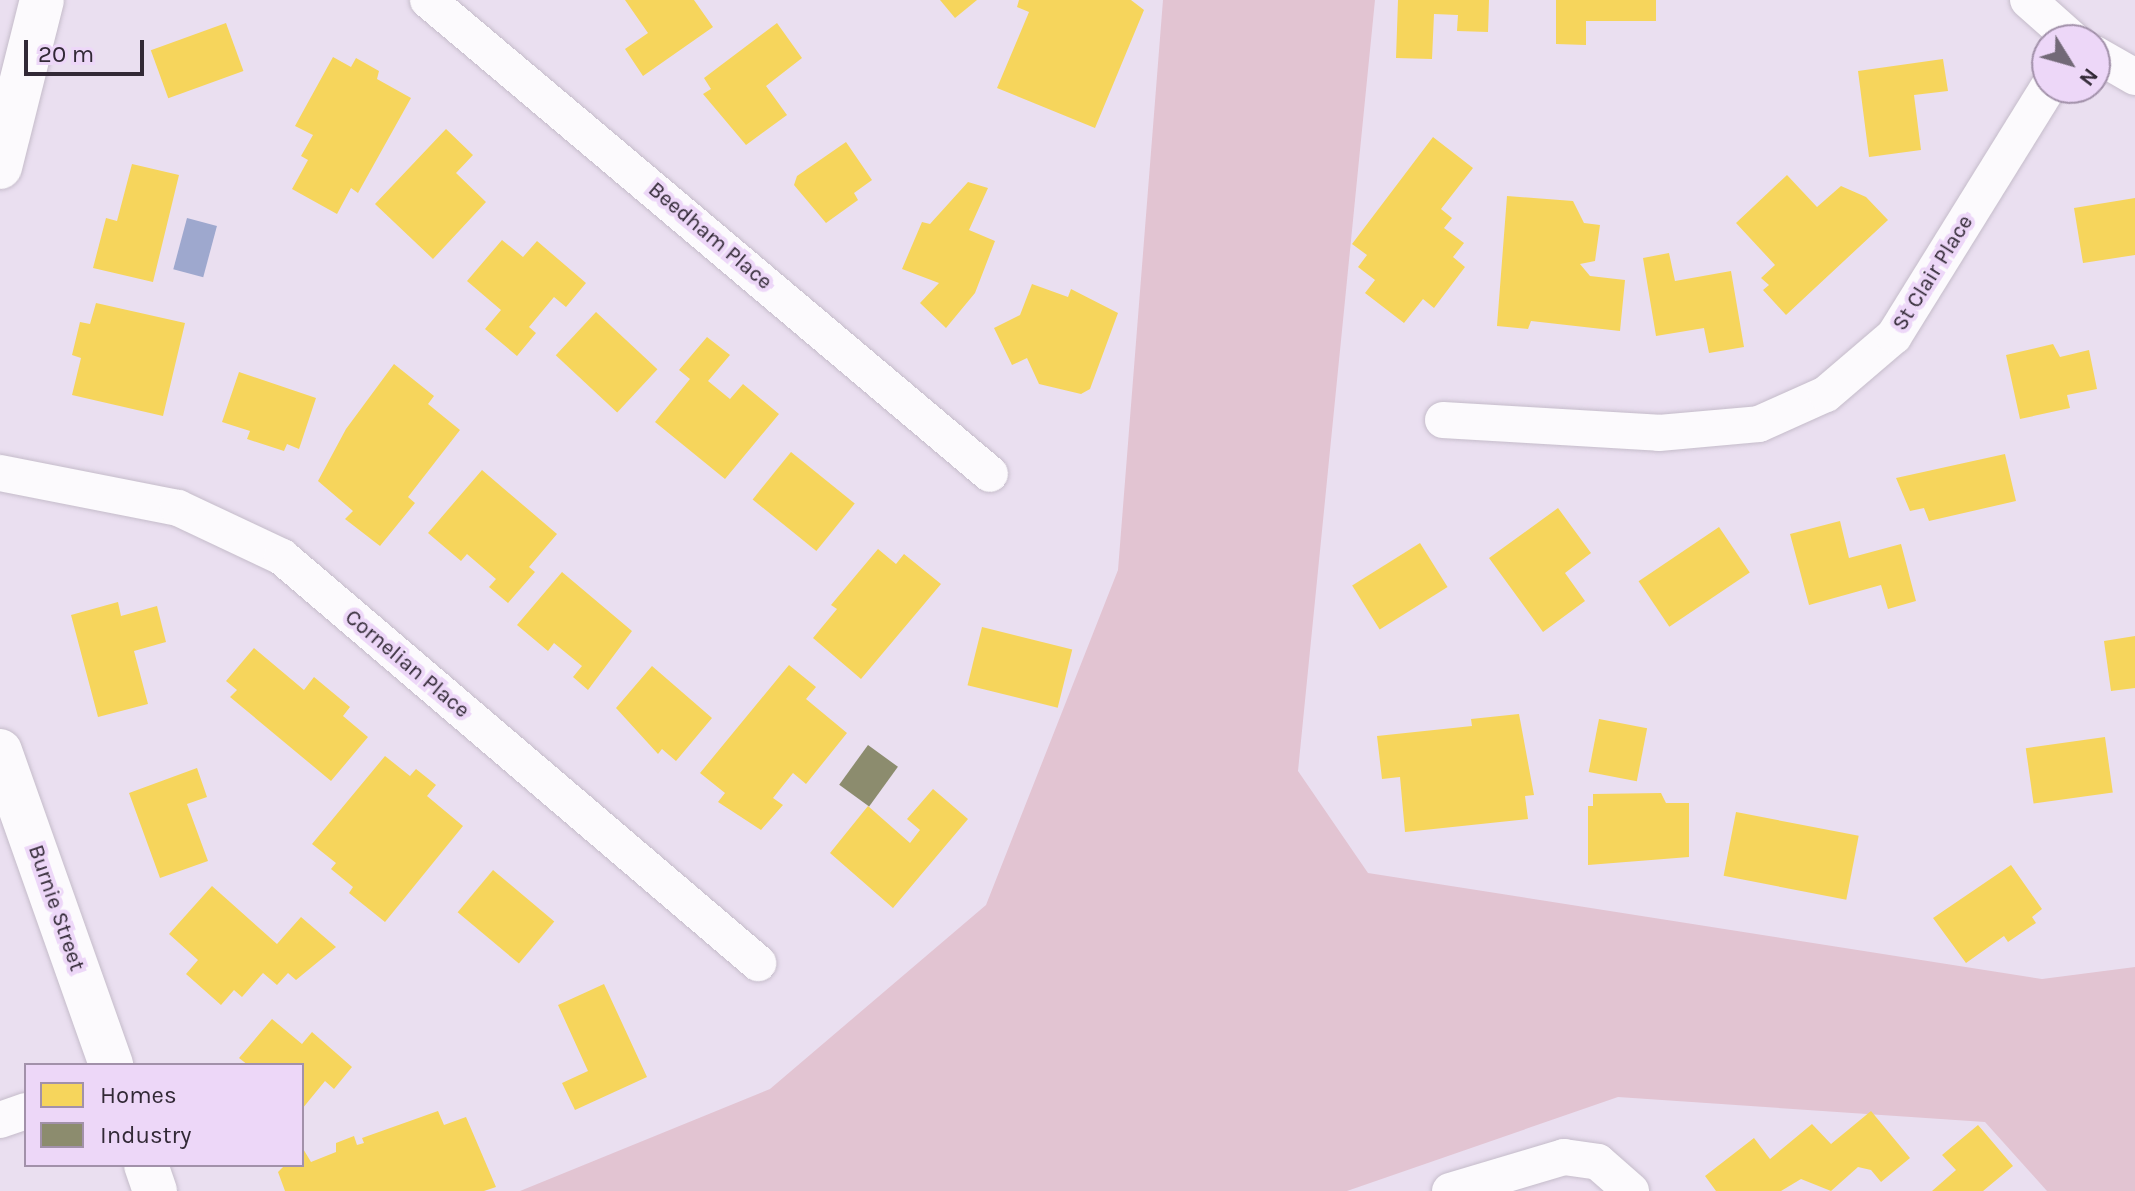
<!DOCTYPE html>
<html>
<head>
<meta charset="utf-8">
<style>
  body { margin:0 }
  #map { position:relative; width:2135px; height:1191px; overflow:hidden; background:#eadff0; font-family:Karla,sans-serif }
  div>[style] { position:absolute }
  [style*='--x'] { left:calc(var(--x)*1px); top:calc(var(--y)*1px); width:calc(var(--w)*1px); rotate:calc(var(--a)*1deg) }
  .green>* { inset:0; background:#e2c4d2 }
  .water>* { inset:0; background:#9ea8ce; transform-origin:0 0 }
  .homes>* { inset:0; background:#f6d55c; transform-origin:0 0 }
  .industry>* { inset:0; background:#8c8c6e; transform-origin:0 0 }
  .roads { filter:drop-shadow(0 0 2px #c5bcca) drop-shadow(0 0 2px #c5bcca) }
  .minor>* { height:36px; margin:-18px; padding:0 18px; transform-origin:18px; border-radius:18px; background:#fcfafd }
  .tertiary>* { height:44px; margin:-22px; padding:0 22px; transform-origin:22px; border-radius:22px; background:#fcfafd }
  span { translate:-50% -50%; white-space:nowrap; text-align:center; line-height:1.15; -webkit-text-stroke:8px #edd7f8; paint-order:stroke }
  .street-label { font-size:22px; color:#322936 }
  .legend { position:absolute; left:24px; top:1063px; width:280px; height:104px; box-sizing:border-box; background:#edd7f8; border:2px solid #a291aa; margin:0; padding:10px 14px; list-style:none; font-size:24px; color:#322936 }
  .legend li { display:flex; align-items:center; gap:16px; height:40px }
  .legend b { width:40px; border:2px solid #a291aa }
  .north { position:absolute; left:2031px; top:24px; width:80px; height:80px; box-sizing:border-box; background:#edd7f8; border:2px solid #a291aa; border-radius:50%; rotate:127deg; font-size:22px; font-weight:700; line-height:32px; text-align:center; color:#322936 }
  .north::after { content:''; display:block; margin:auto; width:28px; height:36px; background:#726977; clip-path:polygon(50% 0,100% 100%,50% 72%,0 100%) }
  .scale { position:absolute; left:24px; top:40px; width:120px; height:36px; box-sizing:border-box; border:4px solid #322936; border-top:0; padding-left:10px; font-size:24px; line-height:28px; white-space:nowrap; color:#322936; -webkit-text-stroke:6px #edd7f8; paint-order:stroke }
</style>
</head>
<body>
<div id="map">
  <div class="green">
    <i style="clip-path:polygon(1163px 0,1375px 0,1298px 771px,1368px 873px,2042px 979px,2135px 967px,2135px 1191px,2047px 1191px,1985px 1122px,1618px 1097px,1347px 1191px,520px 1191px,770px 1089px,986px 905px,1118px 570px)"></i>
  </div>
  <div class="water">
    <i style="left:187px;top:218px;width:31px;height:53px;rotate:15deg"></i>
  </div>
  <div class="homes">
    <i style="clip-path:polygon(625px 0,694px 0,713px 27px,643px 76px,625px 49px,648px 33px)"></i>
    <i style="clip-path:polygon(940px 0,977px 0,955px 18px)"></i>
    <i style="clip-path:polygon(1019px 0,1131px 0,1144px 10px,1095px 128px,997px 88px,1029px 12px,1017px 7px)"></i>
    <i style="clip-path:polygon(1398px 0,1489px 0,1488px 32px,1457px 31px,1458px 15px,1434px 14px,1432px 59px,1396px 58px)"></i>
    <i style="clip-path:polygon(1556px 0,1656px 0,1656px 21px,1586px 21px,1586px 45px,1556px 44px)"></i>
    <i style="left:226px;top:23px;width:51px;height:80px;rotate:70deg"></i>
    <i style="clip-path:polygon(777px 23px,802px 58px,766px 86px,787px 115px,746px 145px,703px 94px,711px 89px,704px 78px)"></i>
    <i style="clip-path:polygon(333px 57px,351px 67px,356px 58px,379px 71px,377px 79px,411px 98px,358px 193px,351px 188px,337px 214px,292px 189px,308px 160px,301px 156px,313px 135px,295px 126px)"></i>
    <i style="clip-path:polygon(1943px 59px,1948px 91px,1914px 95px,1921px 150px,1869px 157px,1858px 71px)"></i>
    <i style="clip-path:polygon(446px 129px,473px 155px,456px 173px,486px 202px,433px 259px,375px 204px)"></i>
    <i style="clip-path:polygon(1433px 137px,1473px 168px,1441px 209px,1452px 218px,1444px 228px,1464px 243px,1453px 257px,1465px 267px,1434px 308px,1423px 299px,1404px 323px,1365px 293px,1375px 280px,1358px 267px,1367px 255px,1352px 244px)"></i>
    <i style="clip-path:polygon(846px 142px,872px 180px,854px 193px,858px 200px,826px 223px,794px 185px,797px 176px)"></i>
    <i style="clip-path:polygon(132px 164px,179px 175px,153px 282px,93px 268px,106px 218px,117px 221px)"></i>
    <i style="clip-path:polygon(1787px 175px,1817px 207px,1841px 186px,1866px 197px,1888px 220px,1786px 315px,1763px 290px,1769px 285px,1761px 278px,1775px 265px,1736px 223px)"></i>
    <i style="clip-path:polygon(968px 182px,988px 188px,969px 230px,995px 241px,975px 293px,946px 328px,920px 303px,939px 283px,902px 269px,922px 222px,930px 224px)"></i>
    <i style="clip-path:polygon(1507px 196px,1573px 201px,1584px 223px,1600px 225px,1595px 261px,1580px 264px,1590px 276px,1625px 280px,1620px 331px,1531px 321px,1528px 329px,1497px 326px)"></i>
    <i style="clip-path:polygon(2135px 198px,2135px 255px,2083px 263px,2074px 208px)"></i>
    <i style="clip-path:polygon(502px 240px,523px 257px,537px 241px,586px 283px,566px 307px,554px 297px,529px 327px,536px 333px,517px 356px,485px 329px,501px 310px,467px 281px)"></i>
    <i style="clip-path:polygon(1669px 253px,1675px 281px,1731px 271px,1744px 347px,1709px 353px,1704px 328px,1656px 336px,1643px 258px)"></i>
    <i style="clip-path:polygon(1032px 284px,1068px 297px,1071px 289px,1118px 313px,1090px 389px,1081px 394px,1039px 384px,1027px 358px,1012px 365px,994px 328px,1020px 315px)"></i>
    <i style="clip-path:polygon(96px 303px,185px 323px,163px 416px,72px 395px,81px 358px,72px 355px,80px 322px,90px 324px)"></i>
    <i style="left:596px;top:312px;width:84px;height:59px;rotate:43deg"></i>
    <i style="clip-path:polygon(707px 337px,730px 355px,708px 381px,730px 399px,743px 384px,779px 414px,725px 479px,655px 422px,690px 379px,679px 370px)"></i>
    <i style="clip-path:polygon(2053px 344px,2060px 357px,2089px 350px,2097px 389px,2067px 395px,2070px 408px,2020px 419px,2006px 355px)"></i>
    <i style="clip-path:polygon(394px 364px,434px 396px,428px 404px,460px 430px,408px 497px,415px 503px,380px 546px,345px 519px,353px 511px,318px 481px,346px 429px)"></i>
    <i style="clip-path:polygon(239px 372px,316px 398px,299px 449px,287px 444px,284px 451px,247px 439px,250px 431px,222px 422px)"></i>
    <i style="left:791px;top:452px;width:82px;height:61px;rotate:39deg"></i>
    <i style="clip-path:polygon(2005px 454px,2016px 501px,1929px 521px,1924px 508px,1910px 511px,1896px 478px)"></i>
    <i style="clip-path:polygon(482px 470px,557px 534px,529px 567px,535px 572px,508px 603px,489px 587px,496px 579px,467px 554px,461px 561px,428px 533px)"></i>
    <i style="clip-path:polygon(1558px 508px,1591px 553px,1565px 573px,1585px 601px,1543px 632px,1489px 558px)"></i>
    <i style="clip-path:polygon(1840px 521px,1849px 558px,1901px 544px,1916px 601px,1888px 609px,1881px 585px,1809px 605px,1790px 534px)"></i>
    <i style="left:1719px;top:527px;width:55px;height:97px;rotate:56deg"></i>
    <i style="left:1420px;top:543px;width:52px;height:80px;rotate:58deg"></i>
    <i style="clip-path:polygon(878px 549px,896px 564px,904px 554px,941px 584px,861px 679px,813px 638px,837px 609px,831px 605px)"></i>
    <i style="clip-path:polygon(562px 572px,632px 631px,588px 690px,573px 677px,582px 666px,554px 643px,548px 651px,517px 625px)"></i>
    <i style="clip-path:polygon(118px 602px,121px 616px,157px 606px,166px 642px,134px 651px,148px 704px,98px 717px,71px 615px)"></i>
    <i style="left:982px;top:627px;width:93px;height:60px;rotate:14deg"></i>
    <i style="clip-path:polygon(2135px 636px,2135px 688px,2111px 691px,2104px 641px)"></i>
    <i style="clip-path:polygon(254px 648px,304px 690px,314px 677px,350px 707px,343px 716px,368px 737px,331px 781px,230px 697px,237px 690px,226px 681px)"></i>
    <i style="clip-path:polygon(789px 665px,816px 687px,806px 699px,847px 733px,806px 784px,793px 773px,773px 798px,783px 805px,761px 830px,718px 802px,725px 793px,700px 773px)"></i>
    <i style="clip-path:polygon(652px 666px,712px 718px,676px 761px,662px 749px,658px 754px,616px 708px)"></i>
    <i style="clip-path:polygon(1519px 714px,1534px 795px,1525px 796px,1528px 819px,1405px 832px,1400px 777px,1382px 779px,1377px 736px,1472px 726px,1471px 719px)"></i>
    <i style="left:1599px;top:719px;width:49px;height:54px;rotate:11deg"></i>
    <i style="left:2105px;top:737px;width:56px;height:80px;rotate:82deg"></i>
    <i style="clip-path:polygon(385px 756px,410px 776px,416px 769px,436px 785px,427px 796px,463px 826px,385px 922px,349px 893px,353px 887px,331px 869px,336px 863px,312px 844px)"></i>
    <i style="clip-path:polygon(197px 768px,207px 797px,187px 804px,208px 861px,160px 878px,129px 793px)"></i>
    <i style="clip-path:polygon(933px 789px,968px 819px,893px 908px,830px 853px,868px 806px,910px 843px,920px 830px,907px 819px)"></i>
    <i style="clip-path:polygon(1661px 793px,1666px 803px,1689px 803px,1689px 857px,1588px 865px,1588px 806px,1593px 806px,1593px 794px)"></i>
    <i style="left:1736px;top:812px;width:125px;height:65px;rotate:11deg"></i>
    <i style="clip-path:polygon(2011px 865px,2042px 909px,2032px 917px,2036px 923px,2008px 942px,2004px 936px,1966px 963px,1933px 918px)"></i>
    <i style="left:493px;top:870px;width:80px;height:55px;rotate:40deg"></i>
    <i style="clip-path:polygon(212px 886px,277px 944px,301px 917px,336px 947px,296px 980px,288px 973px,277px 985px,263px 973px,242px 997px,234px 990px,221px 1005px,186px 974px,198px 960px,169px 934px)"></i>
    <i style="clip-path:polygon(604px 984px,647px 1077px,575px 1110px,562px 1083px,588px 1071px,558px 1005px)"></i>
    <i style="clip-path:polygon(272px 1019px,302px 1044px,312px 1032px,352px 1067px,334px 1089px,325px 1081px,302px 1109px,302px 1065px,248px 1065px,239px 1058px)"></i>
    <i style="clip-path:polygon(438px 1111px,444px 1125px,466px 1117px,496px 1187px,484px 1191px,285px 1191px,278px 1172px,285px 1165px,302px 1165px,302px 1147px,311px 1162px,336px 1152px,336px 1143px,354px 1136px,357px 1145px,364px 1143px,362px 1138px)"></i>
    <i style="clip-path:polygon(1871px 1111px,1910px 1158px,1881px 1182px,1871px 1170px,1858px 1167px,1831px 1191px,1801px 1179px,1781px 1191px,1716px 1191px,1705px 1176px,1754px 1138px,1770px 1159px,1812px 1124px,1831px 1144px)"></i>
    <i style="clip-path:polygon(1978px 1125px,2013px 1166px,1983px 1191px,1932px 1191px,1956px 1170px,1942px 1155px)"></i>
  </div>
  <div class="industry">
    <i style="left:868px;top:745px;width:37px;height:49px;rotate:36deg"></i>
  </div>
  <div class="roads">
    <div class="minor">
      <i style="--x:428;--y:0;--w:735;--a:40.14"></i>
      <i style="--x:2028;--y:0;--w:60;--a:41.6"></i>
      <i style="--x:2095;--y:54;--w:46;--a:29.9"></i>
      <i style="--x:1443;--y:420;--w:216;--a:3.4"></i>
      <i style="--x:1659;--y:433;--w:100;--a:-5.1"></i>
      <i style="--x:1759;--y:424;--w:73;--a:-24.1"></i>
      <i style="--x:1826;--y:394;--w:89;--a:-40.5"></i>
      <i style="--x:1894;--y:336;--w:292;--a:-58.2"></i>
      <i style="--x:0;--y:473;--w:181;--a:11.1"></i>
      <i style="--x:178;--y:508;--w:115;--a:25.2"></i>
      <i style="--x:282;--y:557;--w:626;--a:40.46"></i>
      <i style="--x:0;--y:1120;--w:28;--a:-19"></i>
      <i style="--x:1450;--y:1191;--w:119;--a:-16.6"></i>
      <i style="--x:1564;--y:1157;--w:34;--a:8"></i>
      <i style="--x:1598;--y:1162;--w:44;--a:41.3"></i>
    </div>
    <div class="tertiary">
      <i style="--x:0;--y:167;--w:172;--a:-75.9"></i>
      <i style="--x:0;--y:751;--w:333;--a:70.5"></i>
      <i style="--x:146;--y:1165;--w:28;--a:71"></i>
    </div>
  </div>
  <div class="street-label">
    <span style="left:710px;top:236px;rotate:40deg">Beedham Place</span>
    <span style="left:1933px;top:273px;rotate:-58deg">St Clair Place</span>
    <span style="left:407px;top:664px;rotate:40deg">Cornelian Place</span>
    <span style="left:56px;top:908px;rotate:71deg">Burnie Street</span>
  </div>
  <ul class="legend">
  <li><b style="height:22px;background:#f6d55c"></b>Homes</li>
  <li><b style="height:22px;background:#8c8c6e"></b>Industry</li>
  </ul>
  <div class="north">N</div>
  <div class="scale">20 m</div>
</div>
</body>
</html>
